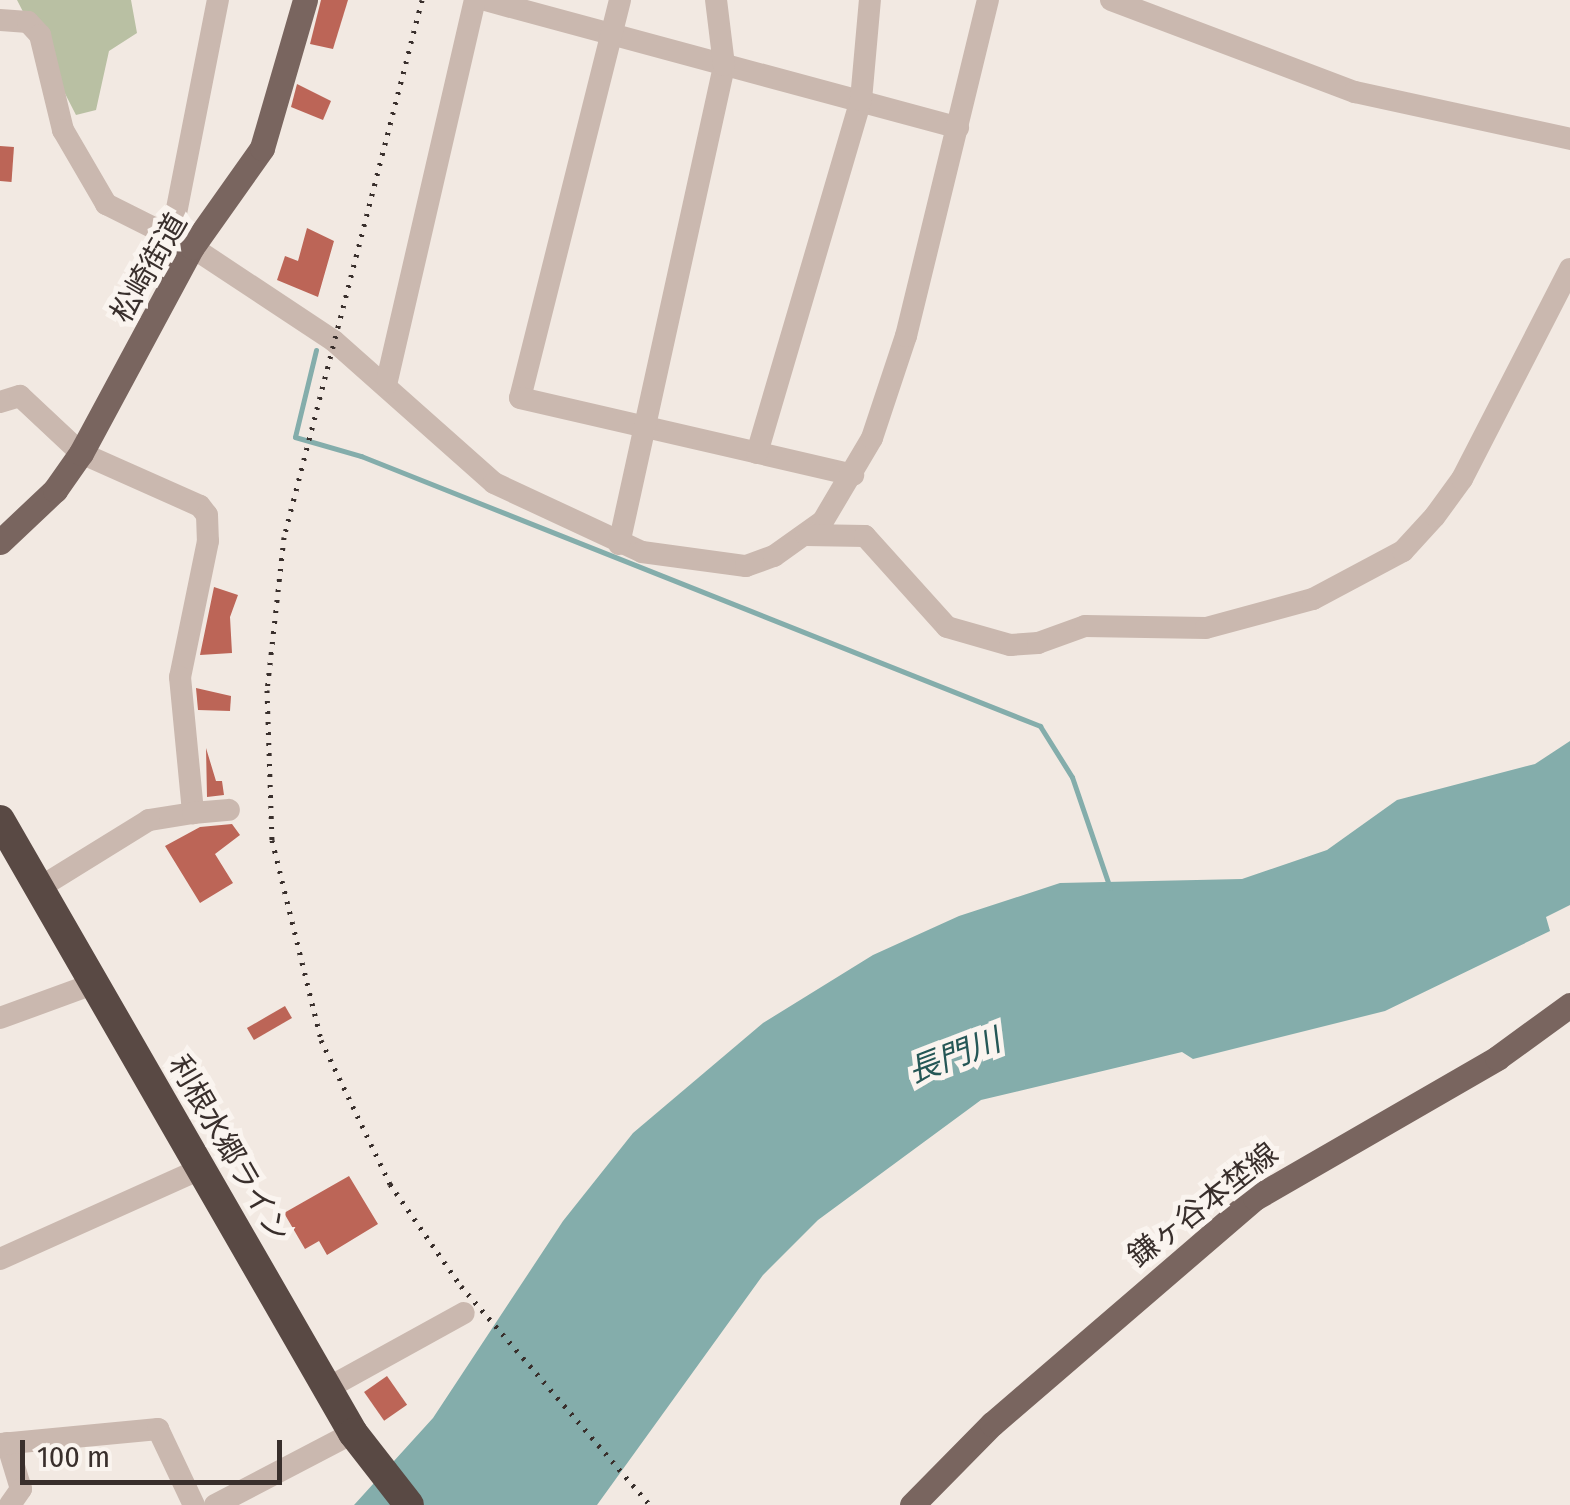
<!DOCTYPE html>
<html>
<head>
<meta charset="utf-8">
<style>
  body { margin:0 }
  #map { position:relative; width:1570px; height:1505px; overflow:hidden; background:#f2e9e2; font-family:"Fira Sans Condensed","Noto Sans JP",sans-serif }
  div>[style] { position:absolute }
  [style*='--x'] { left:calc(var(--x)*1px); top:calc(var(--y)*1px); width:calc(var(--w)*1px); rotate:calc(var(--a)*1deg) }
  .green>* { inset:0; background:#b9c0a3 }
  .water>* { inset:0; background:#84adab }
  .stream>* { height:5px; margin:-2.5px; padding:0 2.5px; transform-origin:2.5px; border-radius:2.5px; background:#84adab }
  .building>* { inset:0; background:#bc6557; transform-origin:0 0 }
  .minor>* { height:22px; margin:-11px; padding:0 11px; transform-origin:11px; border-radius:11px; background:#cab8af }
  .major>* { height:25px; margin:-12.5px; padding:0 12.5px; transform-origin:12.5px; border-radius:12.5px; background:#79655f }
  .highway>* { height:30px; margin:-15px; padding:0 15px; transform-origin:15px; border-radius:15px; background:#594944 }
  .rail>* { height:5px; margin-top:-2.5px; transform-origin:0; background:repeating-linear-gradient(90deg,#392f2c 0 2.5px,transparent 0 10.5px) }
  span { translate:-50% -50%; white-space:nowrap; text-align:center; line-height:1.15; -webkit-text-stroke:10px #faf4ef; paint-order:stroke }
  .street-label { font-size:30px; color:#392f2c }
  .water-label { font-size:32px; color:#255756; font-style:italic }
  .scale { position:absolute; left:20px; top:1440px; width:262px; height:45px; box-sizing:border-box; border:5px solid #392f2c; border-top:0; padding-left:12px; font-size:30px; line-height:35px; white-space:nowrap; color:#392f2c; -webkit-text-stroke:8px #faf4ef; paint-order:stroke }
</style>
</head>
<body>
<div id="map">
  <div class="green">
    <i style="clip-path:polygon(17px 0,131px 0,137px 33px,109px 51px,96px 110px,76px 115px)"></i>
  </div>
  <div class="water">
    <i style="clip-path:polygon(1570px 741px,1570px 905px,1546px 917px,1550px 931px,1385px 1011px,1193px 1059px,1182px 1052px,981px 1100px,818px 1220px,763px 1275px,597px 1505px,354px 1505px,433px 1418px,563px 1221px,633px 1133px,763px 1023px,873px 955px,959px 916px,1060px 883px,1242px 879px,1327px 850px,1397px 800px,1535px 764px)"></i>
  </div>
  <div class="stream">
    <i style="--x:316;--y:350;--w:89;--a:103.6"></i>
    <i style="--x:295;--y:437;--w:69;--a:16.1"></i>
    <i style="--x:361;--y:456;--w:731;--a:21.68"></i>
    <i style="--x:1040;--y:726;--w:60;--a:57.9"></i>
    <i style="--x:1072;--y:777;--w:117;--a:71.1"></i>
  </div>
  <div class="building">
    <i style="clip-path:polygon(321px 0,348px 0,333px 49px,310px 44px)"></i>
    <i style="clip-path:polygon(297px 84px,331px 101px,323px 120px,291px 107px)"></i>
    <i style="left:0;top:146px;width:14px;height:35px;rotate:4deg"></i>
    <i style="clip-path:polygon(307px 228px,334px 241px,318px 297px,277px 280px,285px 256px,298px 261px)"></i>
    <i style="clip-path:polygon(214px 587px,238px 595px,230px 617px,232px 653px,200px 655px)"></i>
    <i style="clip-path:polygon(196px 688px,231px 696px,230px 711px,198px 710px)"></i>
    <i style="clip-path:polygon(206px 748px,216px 781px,222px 781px,224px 795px,207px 797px)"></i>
    <i style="clip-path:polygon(232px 824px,240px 835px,215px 854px,233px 883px,200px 903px,165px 846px,200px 827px)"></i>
    <i style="left:285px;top:1006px;width:14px;height:44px;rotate:60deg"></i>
    <i style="clip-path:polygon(349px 1176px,378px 1224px,327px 1255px,319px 1241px,305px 1249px,284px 1213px)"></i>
    <i style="left:387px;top:1376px;width:35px;height:28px;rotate:55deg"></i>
  </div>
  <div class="minor">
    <i style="--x:485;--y:0;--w:490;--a:15.1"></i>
    <i style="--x:620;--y:0;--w:410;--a:104.1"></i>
    <i style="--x:520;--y:398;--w:342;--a:13"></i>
    <i style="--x:1111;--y:0;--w:261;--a:20.7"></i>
    <i style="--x:1355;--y:92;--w:220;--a:12.3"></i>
    <i style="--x:0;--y:20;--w:28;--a:4"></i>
    <i style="--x:28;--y:22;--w:18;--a:47"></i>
    <i style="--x:40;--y:35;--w:98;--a:76.4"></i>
    <i style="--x:63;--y:130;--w:86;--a:59.8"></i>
    <i style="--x:106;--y:204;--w:96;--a:26.6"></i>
    <i style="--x:192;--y:247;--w:170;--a:33.5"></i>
    <i style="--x:334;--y:341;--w:214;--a:41.6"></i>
    <i style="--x:494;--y:483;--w:163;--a:25"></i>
    <i style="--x:642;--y:552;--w:105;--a:7.7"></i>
    <i style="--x:746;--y:566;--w:30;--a:-20"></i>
    <i style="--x:774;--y:556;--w:60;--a:-35.5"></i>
    <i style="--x:823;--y:521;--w:96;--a:-59.4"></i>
    <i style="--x:872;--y:438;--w:108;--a:-71.6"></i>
    <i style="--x:906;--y:336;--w:346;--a:-76.3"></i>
    <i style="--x:171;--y:239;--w:244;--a:-78.9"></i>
    <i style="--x:386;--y:385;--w:395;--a:-77"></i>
    <i style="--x:0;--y:402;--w:21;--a:-17"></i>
    <i style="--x:20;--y:396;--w:83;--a:43.1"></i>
    <i style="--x:81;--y:453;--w:130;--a:24"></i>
    <i style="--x:200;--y:506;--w:11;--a:52"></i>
    <i style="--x:207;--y:515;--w:26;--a:88"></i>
    <i style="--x:208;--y:541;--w:139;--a:101.6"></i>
    <i style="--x:180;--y:677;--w:137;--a:84.5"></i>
    <i style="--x:193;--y:813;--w:45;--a:171"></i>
    <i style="--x:149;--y:820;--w:129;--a:148.3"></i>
    <i style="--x:757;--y:453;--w:368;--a:-73.6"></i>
    <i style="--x:861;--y:100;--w:100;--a:-84.9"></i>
    <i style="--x:806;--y:535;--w:59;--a:1"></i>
    <i style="--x:865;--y:536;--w:122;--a:48"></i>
    <i style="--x:947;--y:627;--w:66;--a:15.9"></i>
    <i style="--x:1010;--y:645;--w:28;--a:-4"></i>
    <i style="--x:1038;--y:643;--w:50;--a:-19.9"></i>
    <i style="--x:1085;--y:626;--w:121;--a:0.9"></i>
    <i style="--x:1206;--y:628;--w:111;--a:-15.2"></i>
    <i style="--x:1313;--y:599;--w:102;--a:-28.1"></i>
    <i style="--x:1403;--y:551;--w:47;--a:-47.6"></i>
    <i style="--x:1435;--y:516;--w:46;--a:-53.9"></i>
    <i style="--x:1462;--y:479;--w:236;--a:-62.8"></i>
    <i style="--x:619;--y:544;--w:490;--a:-77.6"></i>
    <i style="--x:724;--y:65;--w:65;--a:-97"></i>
    <i style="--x:193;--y:813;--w:36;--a:-5"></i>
    <i style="--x:0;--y:1018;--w:99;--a:-20.1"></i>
    <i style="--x:0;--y:1259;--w:219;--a:-24.2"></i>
    <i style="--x:328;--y:1388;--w:155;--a:-28.9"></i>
    <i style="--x:7;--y:1443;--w:48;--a:73.1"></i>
    <i style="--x:21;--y:1489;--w:19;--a:125"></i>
    <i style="--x:0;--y:1444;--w:159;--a:-5.4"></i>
    <i style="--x:158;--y:1429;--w:84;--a:64.7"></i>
    <i style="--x:215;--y:1505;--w:156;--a:-27.6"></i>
  </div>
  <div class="major">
    <i style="--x:0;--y:542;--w:76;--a:-43.4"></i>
    <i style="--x:55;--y:490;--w:45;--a:-54.9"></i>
    <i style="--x:81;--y:453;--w:234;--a:-61.7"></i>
    <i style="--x:192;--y:247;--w:121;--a:-54.7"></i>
    <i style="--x:262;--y:148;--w:154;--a:-73.8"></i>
    <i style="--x:912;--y:1505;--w:114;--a:-45.4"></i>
    <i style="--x:992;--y:1424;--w:347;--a:-40.7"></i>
    <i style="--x:1255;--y:1198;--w:280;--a:-30"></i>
    <i style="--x:1497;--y:1058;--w:90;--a:-36"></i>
  </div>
  <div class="highway">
    <i style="--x:0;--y:820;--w:707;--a:60.06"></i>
    <i style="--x:353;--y:1433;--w:91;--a:52.1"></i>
  </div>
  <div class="rail">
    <i style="--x:422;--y:0;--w:554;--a:104.41"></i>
    <i style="--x:284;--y:537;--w:154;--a:96.3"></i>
    <i style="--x:267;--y:690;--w:150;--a:88.1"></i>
    <i style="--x:272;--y:840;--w:206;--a:76.2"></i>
    <i style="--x:321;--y:1040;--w:160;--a:64.4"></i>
    <i style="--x:390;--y:1184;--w:124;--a:55.2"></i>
    <i style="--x:461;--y:1286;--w:289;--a:49.2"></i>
  </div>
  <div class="street-label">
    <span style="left:149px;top:268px;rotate:-60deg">松崎街道</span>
    <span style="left:229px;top:1149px;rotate:60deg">利根水郷ライン</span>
    <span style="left:1203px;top:1205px;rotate:-38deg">鎌ヶ谷本埜線</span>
  </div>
  <div class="water-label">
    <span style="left:954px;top:1056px;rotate:-21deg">長門川</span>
  </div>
  <div class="scale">100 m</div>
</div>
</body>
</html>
